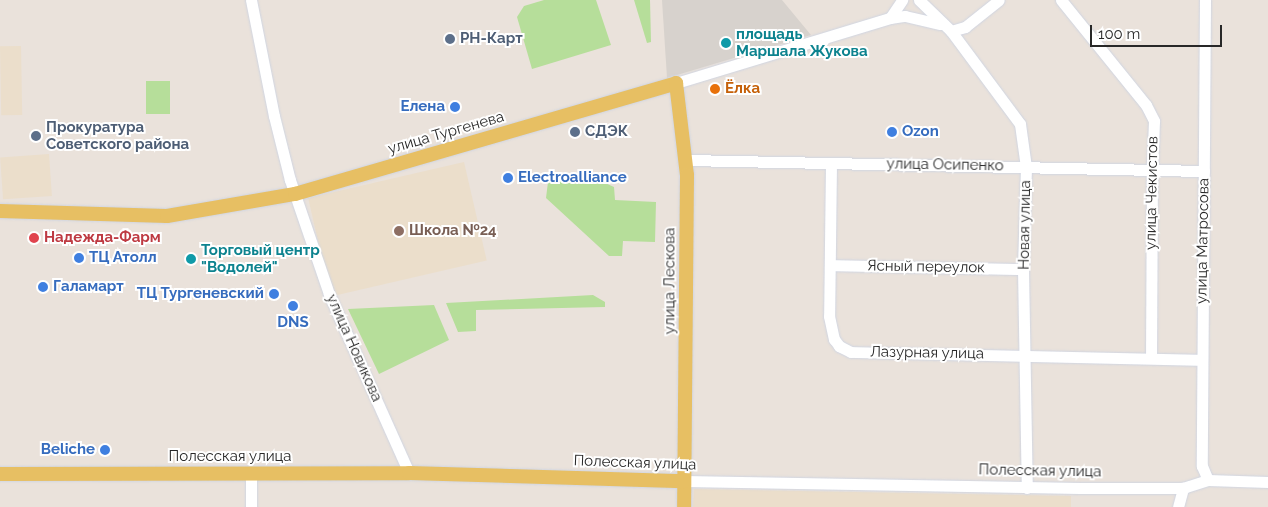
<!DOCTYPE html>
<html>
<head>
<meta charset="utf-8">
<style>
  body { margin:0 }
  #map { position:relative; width:1268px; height:507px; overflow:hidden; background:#eae2db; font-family:Raleway,sans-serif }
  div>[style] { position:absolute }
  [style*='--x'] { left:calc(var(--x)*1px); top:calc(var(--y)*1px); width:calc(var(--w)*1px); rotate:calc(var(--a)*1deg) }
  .education>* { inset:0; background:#ebdecb; transform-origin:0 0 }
  .green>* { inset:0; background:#b6de9a; transform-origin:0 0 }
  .plaza>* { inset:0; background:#d7d2cd }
  .roads { filter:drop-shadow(0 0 1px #d0d5e1) drop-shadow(0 0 1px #d0d5e1) }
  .minor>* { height:11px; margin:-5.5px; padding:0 5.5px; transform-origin:5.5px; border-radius:5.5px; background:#fff }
  .major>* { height:14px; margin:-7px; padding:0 7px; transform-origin:7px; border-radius:7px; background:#e7bf63 }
  .dots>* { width:14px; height:14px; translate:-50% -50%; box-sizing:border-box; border:2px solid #fff; border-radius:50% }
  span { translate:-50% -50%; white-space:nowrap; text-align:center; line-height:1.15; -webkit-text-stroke:4px #fff; paint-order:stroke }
  .culture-label { font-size:15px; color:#0d838f; font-weight:700 }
  .left { translate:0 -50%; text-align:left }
  .service-label { font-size:15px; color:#4e5e75; font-weight:700 }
  .food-label { font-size:15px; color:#c56008; font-weight:700 }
  .shop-label { font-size:15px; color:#366cbe; font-weight:700 }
  .right { translate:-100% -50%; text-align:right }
  .street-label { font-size:15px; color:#282828 }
  .education-label { font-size:15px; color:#785e54; font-weight:700 }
  .health-label { font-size:15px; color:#be3a42; font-weight:700 }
  .scale { position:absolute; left:1090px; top:25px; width:132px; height:22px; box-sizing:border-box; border:2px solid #282828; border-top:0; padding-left:6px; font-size:15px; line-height:18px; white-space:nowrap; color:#282828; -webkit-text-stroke:4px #fff; paint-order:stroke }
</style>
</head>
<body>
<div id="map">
  <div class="education">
    <i style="left:21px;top:46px;width:69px;height:21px;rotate:89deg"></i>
    <i style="left:49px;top:154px;width:42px;height:49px;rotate:86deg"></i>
    <i style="left:464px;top:162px;width:101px;height:160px;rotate:77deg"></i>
    <i style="clip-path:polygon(694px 489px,1071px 496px,1071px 507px,693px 507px)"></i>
  </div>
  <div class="green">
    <i style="clip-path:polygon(544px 0,596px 0,611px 45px,532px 69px,517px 17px,524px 6px)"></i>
    <i style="clip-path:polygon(634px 0,650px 0,651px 42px,647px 43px)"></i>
    <i style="left:146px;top:81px;width:24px;height:33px"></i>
    <i style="clip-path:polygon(549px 174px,594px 178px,614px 187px,615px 200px,656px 202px,655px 242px,623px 241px,622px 256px,609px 256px,546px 198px)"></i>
    <i style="clip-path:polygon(593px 295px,605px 302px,605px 307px,476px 310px,476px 331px,458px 332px,446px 303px)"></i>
    <i style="clip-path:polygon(434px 305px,449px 340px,379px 374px,348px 309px)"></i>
  </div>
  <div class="plaza">
    <i style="clip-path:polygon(662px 0,782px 0,811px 35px,667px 78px)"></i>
  </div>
  <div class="roads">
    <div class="minor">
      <i style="--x:251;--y:0;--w:118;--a:78.8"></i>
      <i style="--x:274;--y:116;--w:66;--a:76"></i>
      <i style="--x:290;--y:180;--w:120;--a:71.1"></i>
      <i style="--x:329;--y:294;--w:196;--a:65.9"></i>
      <i style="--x:919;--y:0;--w:45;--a:44.1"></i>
      <i style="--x:951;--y:31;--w:116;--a:53.4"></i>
      <i style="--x:1020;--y:124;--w:43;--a:82.1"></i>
      <i style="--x:1026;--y:167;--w:102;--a:91.7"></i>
      <i style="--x:1023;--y:269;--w:219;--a:89"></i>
      <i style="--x:1061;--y:0;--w:135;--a:51"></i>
      <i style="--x:1146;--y:105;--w:18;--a:63"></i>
      <i style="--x:1154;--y:121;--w:49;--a:92.3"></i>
      <i style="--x:1152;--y:170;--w:187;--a:90.3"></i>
      <i style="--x:1205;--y:0;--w:466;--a:90.4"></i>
      <i style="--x:1202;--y:466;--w:15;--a:67"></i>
      <i style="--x:890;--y:18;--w:22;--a:-56"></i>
      <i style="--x:951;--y:31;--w:15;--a:-16"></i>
      <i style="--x:965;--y:27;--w:43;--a:-38.5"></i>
      <i style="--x:676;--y:83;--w:224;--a:-16.9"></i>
      <i style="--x:890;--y:18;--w:15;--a:-8"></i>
      <i style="--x:905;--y:16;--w:36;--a:13"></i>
      <i style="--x:687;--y:160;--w:517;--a:1.22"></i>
      <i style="--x:831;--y:163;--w:153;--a:90.7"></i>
      <i style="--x:829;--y:316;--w:24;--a:78"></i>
      <i style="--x:834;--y:339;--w:9;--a:54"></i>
      <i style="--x:839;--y:346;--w:13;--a:27"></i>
      <i style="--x:851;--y:352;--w:351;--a:1.3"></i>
      <i style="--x:830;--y:265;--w:193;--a:1.2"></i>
      <i style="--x:684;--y:481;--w:396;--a:1"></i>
      <i style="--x:1080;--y:488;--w:103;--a:0"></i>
      <i style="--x:1183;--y:488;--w:26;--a:-18"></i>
      <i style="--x:1208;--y:480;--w:60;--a:1.9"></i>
      <i style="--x:251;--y:507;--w:33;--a:-90"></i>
      <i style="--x:1178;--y:507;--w:20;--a:-75"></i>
    </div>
    <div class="major">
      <i style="--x:0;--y:211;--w:167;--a:1.7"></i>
      <i style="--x:167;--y:216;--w:130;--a:-9.8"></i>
      <i style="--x:295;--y:194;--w:397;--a:-16.2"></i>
      <i style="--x:676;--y:83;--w:93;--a:83.2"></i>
      <i style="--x:687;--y:175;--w:332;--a:90.5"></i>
      <i style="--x:0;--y:474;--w:409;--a:-0.1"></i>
      <i style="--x:409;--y:473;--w:275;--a:1.7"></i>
    </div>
  </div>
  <div class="dots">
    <i style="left:450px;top:39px;background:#5c6f8a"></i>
    <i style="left:726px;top:43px;background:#0f9aa8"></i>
    <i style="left:715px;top:89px;background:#e8710a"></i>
    <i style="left:455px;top:107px;background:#3f7fe0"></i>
    <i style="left:575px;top:132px;background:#5c6f8a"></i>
    <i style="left:892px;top:132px;background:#3f7fe0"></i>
    <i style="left:36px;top:136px;background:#5c6f8a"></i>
    <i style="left:508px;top:178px;background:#3f7fe0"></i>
    <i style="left:399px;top:231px;background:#8d6e63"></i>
    <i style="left:34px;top:238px;background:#e0444e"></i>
    <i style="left:79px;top:258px;background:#3f7fe0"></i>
    <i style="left:191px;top:259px;background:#0f9aa8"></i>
    <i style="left:43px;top:287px;background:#3f7fe0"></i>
    <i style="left:274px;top:294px;background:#3f7fe0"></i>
    <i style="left:293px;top:306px;background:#3f7fe0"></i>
    <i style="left:105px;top:450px;background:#3f7fe0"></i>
  </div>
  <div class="culture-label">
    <span class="left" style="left:736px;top:43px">площадь<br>Маршала Жукова</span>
    <span class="left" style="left:201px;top:259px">Торговый центр<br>"Водолей"</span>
  </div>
  <div class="service-label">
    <span class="left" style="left:460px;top:39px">РН-Карт</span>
    <span class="left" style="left:46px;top:136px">Прокуратура<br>Советского района</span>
    <span class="left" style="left:585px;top:132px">СДЭК</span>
  </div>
  <div class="food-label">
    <span class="left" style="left:725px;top:89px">Ёлка</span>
  </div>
  <div class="shop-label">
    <span class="right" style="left:445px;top:107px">Елена</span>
    <span class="left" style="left:902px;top:132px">Ozon</span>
    <span class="left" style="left:518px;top:178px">Electroalliance</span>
    <span class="left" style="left:89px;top:258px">ТЦ Атолл</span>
    <span class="left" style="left:53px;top:287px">Галамарт</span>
    <span class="right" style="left:264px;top:294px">ТЦ Тургеневский</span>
    <span style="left:293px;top:323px">DNS</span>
    <span class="right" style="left:95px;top:450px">Beliche</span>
  </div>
  <div class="street-label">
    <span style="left:446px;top:133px;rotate:-16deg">улица Тургенева</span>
    <span style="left:945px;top:165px;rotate:1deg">улица Осипенко</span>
    <span style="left:1152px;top:193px;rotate:-89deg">улица Чекистов</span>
    <span style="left:1025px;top:225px;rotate:-89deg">Новая улица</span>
    <span style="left:1203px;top:241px;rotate:-89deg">улица Матросова</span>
    <span style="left:926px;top:267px;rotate:1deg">Ясный переулок</span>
    <span style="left:670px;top:281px;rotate:-90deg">улица Лескова</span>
    <span style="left:354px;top:348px;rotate:66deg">улица Новикова</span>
    <span style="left:927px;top:353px;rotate:1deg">Лазурная улица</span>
    <span style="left:230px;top:457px">Полесская улица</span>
    <span style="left:635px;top:463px;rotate:2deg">Полесская улица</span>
    <span style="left:1040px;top:471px;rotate:1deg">Полесская улица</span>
  </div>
  <div class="education-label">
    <span class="left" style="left:409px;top:231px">Школа №24</span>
  </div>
  <div class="health-label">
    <span class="left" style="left:44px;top:238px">Надежда-Фарм</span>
  </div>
  <div class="scale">100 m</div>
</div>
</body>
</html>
